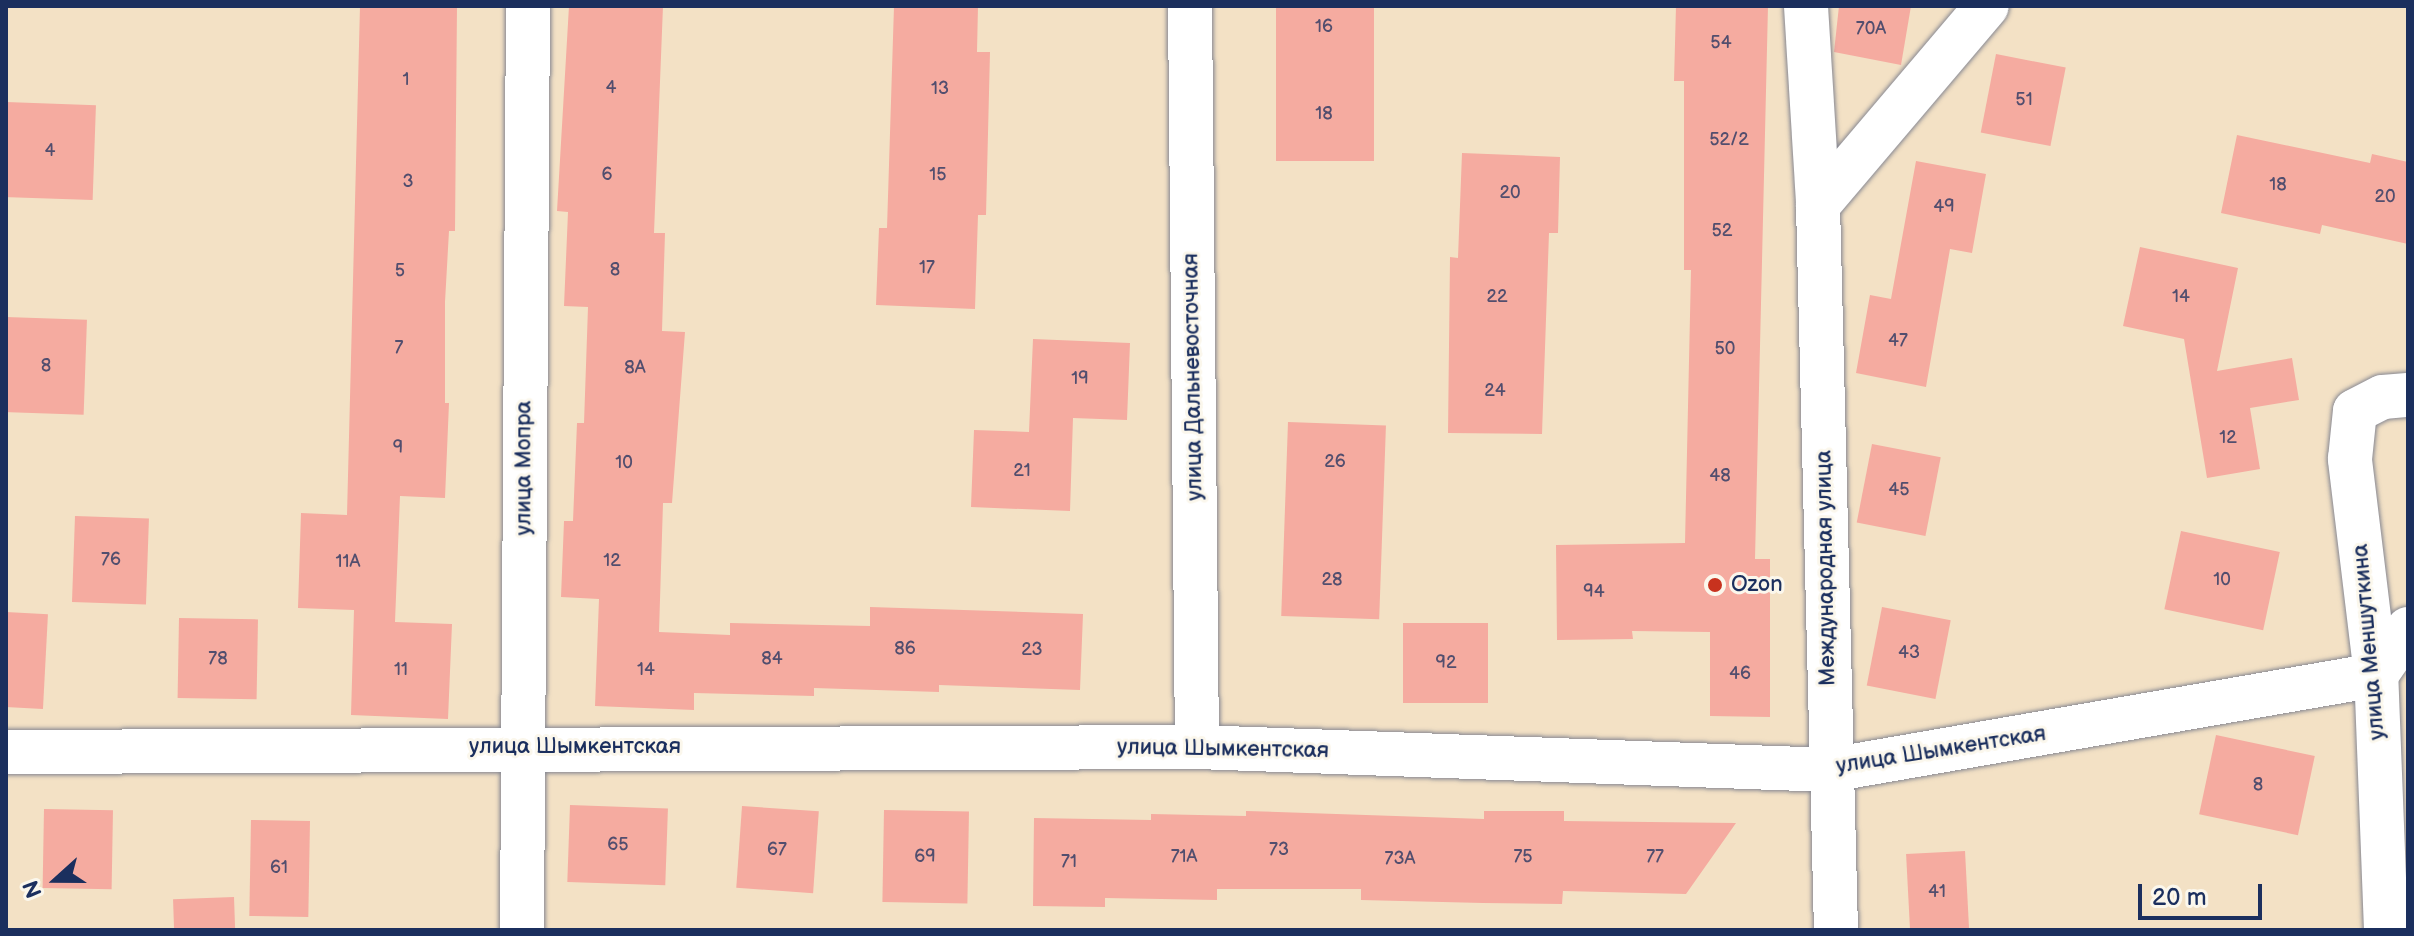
<!DOCTYPE html>
<html>
<head>
<meta charset="utf-8">
<style>
  body { margin:0 }
  #map { position:relative; width:2414px; height:936px; overflow:hidden; background:#f3e1c5; font-family:"Balsamiq Sans",sans-serif }
  div>[style] { position:absolute }
  [style*='--x'] { left:calc(var(--x)*1px); top:calc(var(--y)*1px); width:calc(var(--w)*1px); rotate:calc(var(--a)*1deg) }
  .building>* { inset:0; background:#f5aba0; transform-origin:0 0 }
  .roads { filter:drop-shadow(0 0 2px #878892) drop-shadow(0 0 2px #878892) }
  .minor>* { height:44px; margin:-22px; padding:0 22px; transform-origin:22px; border-radius:22px; background:#fff }
  .dots>* { width:22px; height:22px; translate:-50% -50%; box-sizing:border-box; border:4px solid #fbf7ec; border-radius:50% }
  span { translate:-50% -50%; white-space:nowrap; text-align:center; line-height:1.15; -webkit-text-stroke:6px #fbf7ec; paint-order:stroke }
  .number-label { font-size:18px; color:#524e6e }
  .number-label span { -webkit-text-stroke-width:0 }
  .street-label { font-size:22px; color:#1b2f5e }
  .poi-label { font-size:22px; color:#1b2f5e }
  .left { translate:0 -50%; text-align:left }
  .frame { position:absolute; inset:0; border:8px solid #1b2f5e; pointer-events:none }
  .north { position:absolute; left:16px; top:840px; width:80px; height:80px; -webkit-text-stroke:6px #fbf7ec; paint-order:stroke; rotate:249deg; font-size:22px; font-weight:700; line-height:32px; text-align:center; color:#1b2f5e }
  .north::after { content:''; display:block; margin:auto; width:28px; height:36px; background:#1b2f5e; clip-path:polygon(50% 0,100% 100%,50% 72%,0 100%) }
  .scale { position:absolute; left:2138px; top:884px; width:124px; height:36px; box-sizing:border-box; border:4px solid #1b2f5e; border-top:0; padding-left:10px; font-size:24px; line-height:28px; white-space:nowrap; color:#1b2f5e; -webkit-text-stroke:6px #fbf7ec; paint-order:stroke }
</style>
</head>
<body>
<div id="map">
  <div class="building">
    <i style="clip-path:polygon(360px 6px,457px 6px,455px 231px,449px 231px,445px 302px,445px 403px,449px 403px,445px 498px,400px 496px,395px 622px,452px 624px,448px 719px,351px 715px,354px 610px,298px 608px,301px 513px,347px 515px)"></i>
    <i style="clip-path:polygon(569px 6px,663px 6px,654px 233px,665px 233px,662px 331px,685px 332px,672px 503px,663px 503px,659px 632px,730px 635px,730px 623px,870px 626px,870px 607px,1083px 614px,1080px 690px,939px 685px,939px 692px,814px 688px,814px 696px,694px 693px,694px 710px,595px 706px,599px 599px,561px 597px,564px 521px,573px 521px,577px 423px,584px 423px,588px 307px,564px 306px,568px 212px,557px 211px)"></i>
    <i style="clip-path:polygon(894px 6px,978px 6px,977px 52px,990px 52px,986px 215px,978px 215px,975px 309px,876px 305px,879px 228px,887px 228px)"></i>
    <i style="left:1276px;top:6px;width:98px;height:155px"></i>
    <i style="clip-path:polygon(1676px 6px,1768px 6px,1755px 559px,1770px 559px,1770px 717px,1710px 716px,1710px 632px,1632px 631px,1633px 639px,1557px 640px,1556px 545px,1685px 543px,1691px 270px,1684px 270px,1684px 81px,1674px 81px)"></i>
    <i style="clip-path:polygon(1839px 6px,1911px 6px,1901px 65px,1834px 52px)"></i>
    <i style="left:1996px;top:54px;width:71px;height:80px;rotate:11deg"></i>
    <i style="left:6px;top:102px;width:90px;height:95px;rotate:2deg"></i>
    <i style="clip-path:polygon(2237px 135px,2370px 163px,2372px 154px,2408px 162px,2408px 244px,2322px 225px,2320px 234px,2221px 213px)"></i>
    <i style="clip-path:polygon(1462px 153px,1560px 157px,1558px 233px,1549px 233px,1542px 434px,1448px 433px,1450px 257px,1458px 258px)"></i>
    <i style="clip-path:polygon(1916px 161px,1986px 174px,1972px 253px,1950px 249px,1926px 387px,1856px 373px,1870px 295px,1891px 299px)"></i>
    <i style="clip-path:polygon(2140px 247px,2238px 268px,2217px 371px,2292px 358px,2299px 400px,2250px 408px,2260px 469px,2207px 478px,2184px 339px,2123px 326px)"></i>
    <i style="left:6px;top:317px;width:81px;height:95px;rotate:2deg"></i>
    <i style="clip-path:polygon(1033px 339px,1130px 343px,1127px 420px,1073px 418px,1070px 511px,971px 507px,974px 430px,1029px 432px)"></i>
    <i style="left:1288px;top:422px;width:98px;height:194px;rotate:2deg"></i>
    <i style="left:1872px;top:444px;width:70px;height:80px;rotate:11deg"></i>
    <i style="left:75px;top:516px;width:74px;height:86px;rotate:2deg"></i>
    <i style="left:2181px;top:531px;width:101px;height:80px;rotate:12deg"></i>
    <i style="left:1882px;top:607px;width:70px;height:80px;rotate:11deg"></i>
    <i style="left:6px;top:612px;width:42px;height:95px;rotate:3deg"></i>
    <i style="left:179px;top:618px;width:79px;height:80px;rotate:1deg"></i>
    <i style="left:1403px;top:623px;width:85px;height:80px"></i>
    <i style="left:2216px;top:735px;width:101px;height:81px;rotate:12deg"></i>
    <i style="left:570px;top:805px;width:98px;height:77px;rotate:2deg"></i>
    <i style="left:742px;top:806px;width:77px;height:82px;rotate:4deg"></i>
    <i style="left:44px;top:809px;width:69px;height:79px;rotate:1deg"></i>
    <i style="left:884px;top:810px;width:85px;height:92px;rotate:1deg"></i>
    <i style="clip-path:polygon(1246px 811px,1484px 819px,1484px 811px,1564px 811px,1564px 821px,1736px 823px,1686px 894px,1563px 891px,1562px 904px,1483px 903px,1361px 900px,1361px 889px,1217px 889px,1217px 900px,1105px 898px,1105px 907px,1033px 906px,1034px 818px,1151px 820px,1151px 814px,1246px 816px)"></i>
    <i style="left:251px;top:820px;width:59px;height:96px;rotate:1deg"></i>
    <i style="left:1965px;top:851px;width:79px;height:59px;rotate:87deg"></i>
    <i style="left:234px;top:897px;width:33px;height:61px;rotate:88deg"></i>
  </div>
  <div class="roads">
    <div class="minor">
      <i style="--x:1190;--y:6;--w:741;--a:89.46"></i>
      <i style="--x:1806;--y:6;--w:199;--a:86.5"></i>
      <i style="--x:1818;--y:205;--w:725;--a:88.58"></i>
      <i style="--x:1818;--y:205;--w:261;--a:-49.7"></i>
      <i style="--x:6;--y:752;--w:1191;--a:-0.24"></i>
      <i style="--x:1197;--y:747;--w:633;--a:2.08"></i>
      <i style="--x:1830;--y:770;--w:554;--a:-9.87"></i>
      <i style="--x:2376;--y:675;--w:56;--a:-55.2"></i>
      <i style="--x:522;--y:930;--w:924;--a:-89.63"></i>
      <i style="--x:2386;--y:930;--w:255;--a:-92.2"></i>
      <i style="--x:2376;--y:675;--w:218;--a:-96.9"></i>
      <i style="--x:2350;--y:459;--w:48;--a:-84.1"></i>
      <i style="--x:2355;--y:411;--w:31;--a:-27"></i>
      <i style="--x:2383;--y:397;--w:25;--a:-5"></i>
    </div>
  </div>
  <div class="dots">
    <i style="left:1715px;top:585px;background:#c8321e"></i>
  </div>
  <div class="number-label">
    <span style="left:1324px;top:27px">16</span>
    <span style="left:1871px;top:29px">70А</span>
    <span style="left:1721px;top:43px">54</span>
    <span style="left:406px;top:80px">1</span>
    <span style="left:611px;top:88px">4</span>
    <span style="left:940px;top:89px">13</span>
    <span style="left:2024px;top:100px">51</span>
    <span style="left:1324px;top:114px">18</span>
    <span style="left:1729px;top:140px">52/2</span>
    <span style="left:50px;top:151px">4</span>
    <span style="left:607px;top:175px">6</span>
    <span style="left:938px;top:175px">15</span>
    <span style="left:408px;top:182px">3</span>
    <span style="left:2278px;top:185px">18</span>
    <span style="left:1510px;top:193px">20</span>
    <span style="left:2385px;top:197px">20</span>
    <span style="left:1944px;top:207px">49</span>
    <span style="left:1722px;top:231px">52</span>
    <span style="left:927px;top:268px">17</span>
    <span style="left:615px;top:270px">8</span>
    <span style="left:400px;top:271px">5</span>
    <span style="left:1497px;top:297px">22</span>
    <span style="left:2181px;top:297px">14</span>
    <span style="left:1898px;top:341px">47</span>
    <span style="left:399px;top:348px">7</span>
    <span style="left:1725px;top:349px">50</span>
    <span style="left:46px;top:366px">8</span>
    <span style="left:635px;top:368px">8А</span>
    <span style="left:1080px;top:379px">19</span>
    <span style="left:1495px;top:391px">24</span>
    <span style="left:2228px;top:438px">12</span>
    <span style="left:398px;top:448px">9</span>
    <span style="left:1335px;top:462px">26</span>
    <span style="left:624px;top:463px">10</span>
    <span style="left:1022px;top:471px">21</span>
    <span style="left:1720px;top:476px">48</span>
    <span style="left:1899px;top:490px">45</span>
    <span style="left:111px;top:560px">76</span>
    <span style="left:612px;top:561px">12</span>
    <span style="left:348px;top:562px">11А</span>
    <span style="left:1332px;top:580px">28</span>
    <span style="left:2222px;top:580px">10</span>
    <span style="left:1594px;top:592px">94</span>
    <span style="left:905px;top:649px">86</span>
    <span style="left:1032px;top:650px">23</span>
    <span style="left:1909px;top:653px">43</span>
    <span style="left:218px;top:659px">78</span>
    <span style="left:772px;top:659px">84</span>
    <span style="left:1446px;top:663px">92</span>
    <span style="left:401px;top:670px">11</span>
    <span style="left:646px;top:670px">14</span>
    <span style="left:1740px;top:674px">46</span>
    <span style="left:2258px;top:785px">8</span>
    <span style="left:618px;top:845px">65</span>
    <span style="left:777px;top:850px">67</span>
    <span style="left:1279px;top:850px">73</span>
    <span style="left:925px;top:857px">69</span>
    <span style="left:1184px;top:857px">71А</span>
    <span style="left:1523px;top:857px">75</span>
    <span style="left:1655px;top:857px">77</span>
    <span style="left:1400px;top:859px">73А</span>
    <span style="left:1069px;top:862px">71</span>
    <span style="left:279px;top:868px">61</span>
    <span style="left:1937px;top:892px">41</span>
  </div>
  <div class="street-label">
    <span style="left:1193px;top:377px;rotate:-91deg">улица Дальневосточная</span>
    <span style="left:524px;top:468px;rotate:-90deg">улица Мопра</span>
    <span style="left:1826px;top:568px;rotate:-91deg">Международная улица</span>
    <span style="left:2369px;top:642px;rotate:-95deg">улица Меншуткина</span>
    <span style="left:575px;top:747px">улица Шымкентская</span>
    <span style="left:1223px;top:749px;rotate:1deg">улица Шымкентская</span>
    <span style="left:1941px;top:750px;rotate:-9deg">улица Шымкентская</span>
  </div>
  <div class="poi-label">
    <span class="left" style="left:1731px;top:585px">Ozon</span>
  </div>
  <div class="frame"></div>
  <div class="north">N</div>
  <div class="scale">20 m</div>
</div>
</body>
</html>
